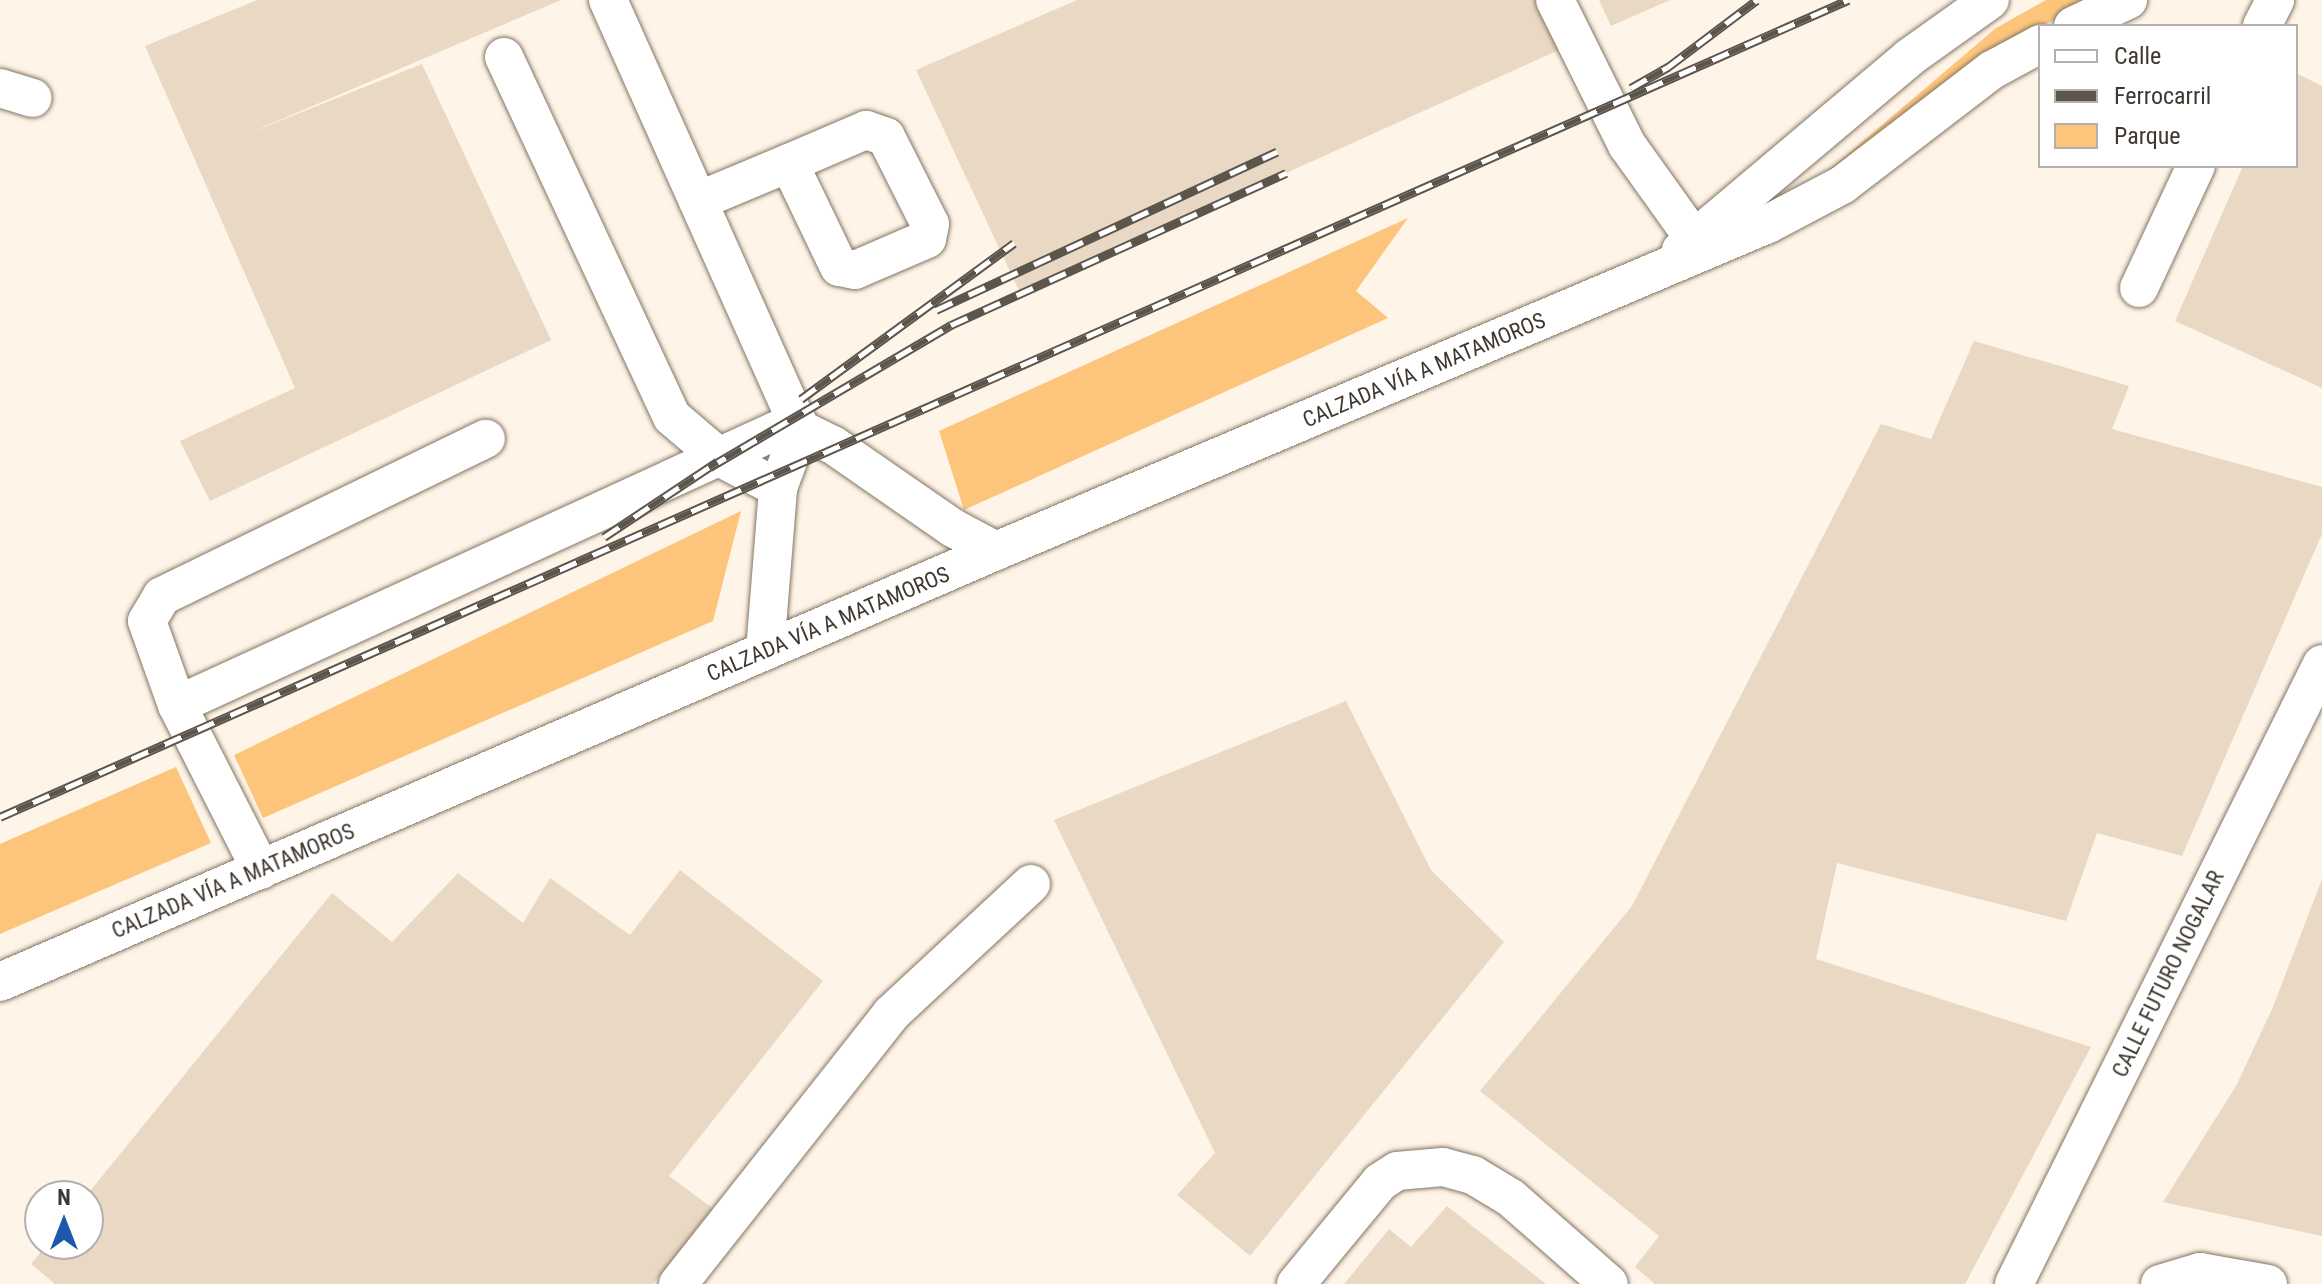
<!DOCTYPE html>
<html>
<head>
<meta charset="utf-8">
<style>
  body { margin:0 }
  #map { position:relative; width:2322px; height:1284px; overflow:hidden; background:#fef4e7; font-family:"Roboto Condensed",sans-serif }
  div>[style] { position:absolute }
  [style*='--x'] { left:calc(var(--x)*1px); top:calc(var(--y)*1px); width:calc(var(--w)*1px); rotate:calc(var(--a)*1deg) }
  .green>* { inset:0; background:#fdc57c }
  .building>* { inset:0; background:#e9d8c4 }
  .roads { filter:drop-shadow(0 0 2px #847563) drop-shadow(0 0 2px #847563) }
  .minor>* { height:38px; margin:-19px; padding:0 19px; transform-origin:19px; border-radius:19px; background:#fff }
  .rail>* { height:9px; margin-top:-4.5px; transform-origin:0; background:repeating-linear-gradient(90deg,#fff 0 18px,#5c554c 0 36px); box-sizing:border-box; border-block:2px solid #5c554c }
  span { translate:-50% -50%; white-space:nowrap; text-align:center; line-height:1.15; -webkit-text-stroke:7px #fff; paint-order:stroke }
  .street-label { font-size:22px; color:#3f3830 }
  .legend { position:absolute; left:2038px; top:24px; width:260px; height:144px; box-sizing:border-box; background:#fff; border:2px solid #b2afac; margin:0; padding:10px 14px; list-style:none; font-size:24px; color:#3f3830 }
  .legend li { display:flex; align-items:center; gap:16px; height:40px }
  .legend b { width:40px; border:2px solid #b2afac }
  .north { position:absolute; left:24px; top:1180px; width:80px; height:80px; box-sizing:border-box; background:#fff; border:2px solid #b2afac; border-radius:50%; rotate:0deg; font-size:22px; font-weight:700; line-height:32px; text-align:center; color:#3f3830 }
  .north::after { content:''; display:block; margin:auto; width:28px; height:36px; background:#1e58aa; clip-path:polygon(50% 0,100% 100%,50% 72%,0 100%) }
</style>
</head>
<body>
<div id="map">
  <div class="green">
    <i style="clip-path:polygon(2046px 0,2106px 0,2040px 26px,1801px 194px,1996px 28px)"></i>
    <i style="clip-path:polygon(1408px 218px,1356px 291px,1388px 318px,964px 510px,939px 431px)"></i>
    <i style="clip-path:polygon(741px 511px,713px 621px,263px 818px,234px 755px)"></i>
    <i style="clip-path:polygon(176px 767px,211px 843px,0 934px,0 844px)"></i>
  </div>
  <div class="building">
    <i style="clip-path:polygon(257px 0,561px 0,247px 134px,422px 64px,551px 340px,210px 501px,180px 441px,295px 388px,145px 46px)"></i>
    <i style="clip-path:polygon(1077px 0,1547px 0,1570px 45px,1020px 293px,916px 70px)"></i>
    <i style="clip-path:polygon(1599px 0,1670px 0,1611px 26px)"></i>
    <i style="clip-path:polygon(2296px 73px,2322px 86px,2322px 388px,2175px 321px,2243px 166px,2296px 166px)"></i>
    <i style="clip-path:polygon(1974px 341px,2129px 386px,2112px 429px,2322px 487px,2322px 534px,2182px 856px,2097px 833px,2066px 921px,1837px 863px,1816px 959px,2091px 1047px,1965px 1284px,1655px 1284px,1635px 1267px,1659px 1236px,1480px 1091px,1632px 906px,1881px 424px,1931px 439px)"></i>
    <i style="clip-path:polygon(1346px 701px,1431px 870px,1504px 942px,1250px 1256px,1177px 1195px,1215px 1153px,1054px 820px)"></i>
    <i style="clip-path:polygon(680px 870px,823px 981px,669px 1176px,715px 1210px,653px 1284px,55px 1284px,31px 1264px,47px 1244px,88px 1244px,86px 1196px,332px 893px,392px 942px,458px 873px,523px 923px,550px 878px,630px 935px)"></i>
    <i style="clip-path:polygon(2322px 879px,2322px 1236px,2163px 1202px,2236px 1086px,2273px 1007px)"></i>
    <i style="clip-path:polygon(1447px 1206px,1546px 1284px,1344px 1284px,1389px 1229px,1411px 1247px)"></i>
  </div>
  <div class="roads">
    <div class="minor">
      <i style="--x:608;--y:0;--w:470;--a:65.9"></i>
      <i style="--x:800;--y:429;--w:37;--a:26"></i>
      <i style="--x:833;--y:445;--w:146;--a:34.7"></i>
      <i style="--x:953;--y:528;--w:49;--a:28.1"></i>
      <i style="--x:1555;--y:0;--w:162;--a:63.6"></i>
      <i style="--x:1627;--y:145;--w:130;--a:54.4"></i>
      <i style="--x:2073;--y:26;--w:61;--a:-25.3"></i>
      <i style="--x:2262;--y:26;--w:29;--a:-63"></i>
      <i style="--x:504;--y:57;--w:397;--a:65"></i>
      <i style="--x:672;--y:417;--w:62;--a:40.4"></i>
      <i style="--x:719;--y:457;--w:67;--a:27.7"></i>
      <i style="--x:0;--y:88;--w:34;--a:17"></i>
      <i style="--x:698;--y:201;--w:99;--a:-22.7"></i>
      <i style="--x:789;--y:163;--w:84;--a:-23.2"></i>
      <i style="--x:866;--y:130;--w:21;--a:19"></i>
      <i style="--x:886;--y:137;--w:97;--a:63.2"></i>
      <i style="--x:930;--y:224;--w:15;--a:101"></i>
      <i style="--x:927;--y:239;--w:78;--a:156.7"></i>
      <i style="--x:855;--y:270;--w:16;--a:-169"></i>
      <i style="--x:839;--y:267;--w:115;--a:-115.7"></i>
      <i style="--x:1681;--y:250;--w:299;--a:-40.1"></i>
      <i style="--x:1910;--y:57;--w:98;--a:-35.5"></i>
      <i style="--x:2139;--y:288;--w:135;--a:-65"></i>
      <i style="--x:765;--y:651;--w:164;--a:-85.4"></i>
      <i style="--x:778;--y:488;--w:63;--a:-69.6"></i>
      <i style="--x:177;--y:705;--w:682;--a:-24.61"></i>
      <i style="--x:261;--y:870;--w:185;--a:-117"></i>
      <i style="--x:177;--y:705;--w:89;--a:-109.7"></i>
      <i style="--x:147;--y:621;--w:29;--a:-59"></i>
      <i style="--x:162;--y:596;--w:360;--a:-25.9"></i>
      <i style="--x:0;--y:982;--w:1085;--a:-23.4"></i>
      <i style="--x:996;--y:551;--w:838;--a:-22.96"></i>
      <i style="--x:1768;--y:224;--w:84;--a:-27.8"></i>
      <i style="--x:1842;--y:185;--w:189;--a:-37.5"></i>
      <i style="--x:1992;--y:70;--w:55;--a:-28.4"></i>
      <i style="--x:678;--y:1284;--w:344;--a:-51.7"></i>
      <i style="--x:891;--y:1014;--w:191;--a:-42.9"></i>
      <i style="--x:1296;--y:1284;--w:132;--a:-50.5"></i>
      <i style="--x:1380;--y:1182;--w:20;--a:-33"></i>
      <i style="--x:1397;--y:1171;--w:46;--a:-5"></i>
      <i style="--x:1443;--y:1167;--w:31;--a:15"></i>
      <i style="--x:1473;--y:1175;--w:44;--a:31.2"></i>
      <i style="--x:1511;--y:1198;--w:130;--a:41.3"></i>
      <i style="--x:2014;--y:1284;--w:692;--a:-63.58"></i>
      <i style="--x:2160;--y:1284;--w:42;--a:-16.7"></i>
      <i style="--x:2200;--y:1272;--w:69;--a:10"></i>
    </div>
  </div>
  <div class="rail">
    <i style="--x:1631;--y:88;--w:43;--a:-29.6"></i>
    <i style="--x:1668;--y:67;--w:111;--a:-37"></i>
    <i style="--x:936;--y:310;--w:376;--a:-24.9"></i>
    <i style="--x:801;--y:399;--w:264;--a:-36.2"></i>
    <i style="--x:710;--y:467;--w:280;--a:-30.5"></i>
    <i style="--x:951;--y:325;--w:368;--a:-24.4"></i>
    <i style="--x:604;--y:537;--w:136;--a:-33.6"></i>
    <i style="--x:0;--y:817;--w:2021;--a:-23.85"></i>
  </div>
  <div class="street-label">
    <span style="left:1424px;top:370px;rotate:-23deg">CALZADA VÍA A MATAMOROS</span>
    <span style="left:828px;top:624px;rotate:-23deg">CALZADA VÍA A MATAMOROS</span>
    <span style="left:233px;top:881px;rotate:-23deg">CALZADA VÍA A MATAMOROS</span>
    <span style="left:2168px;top:974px;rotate:-64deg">CALLE FUTURO NOGALAR</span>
  </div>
  <ul class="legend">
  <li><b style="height:10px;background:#fff"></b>Calle</li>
  <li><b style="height:10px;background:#5c554c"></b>Ferrocarril</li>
  <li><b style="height:22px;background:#fdc57c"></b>Parque</li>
  </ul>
  <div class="north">N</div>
</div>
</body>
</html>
